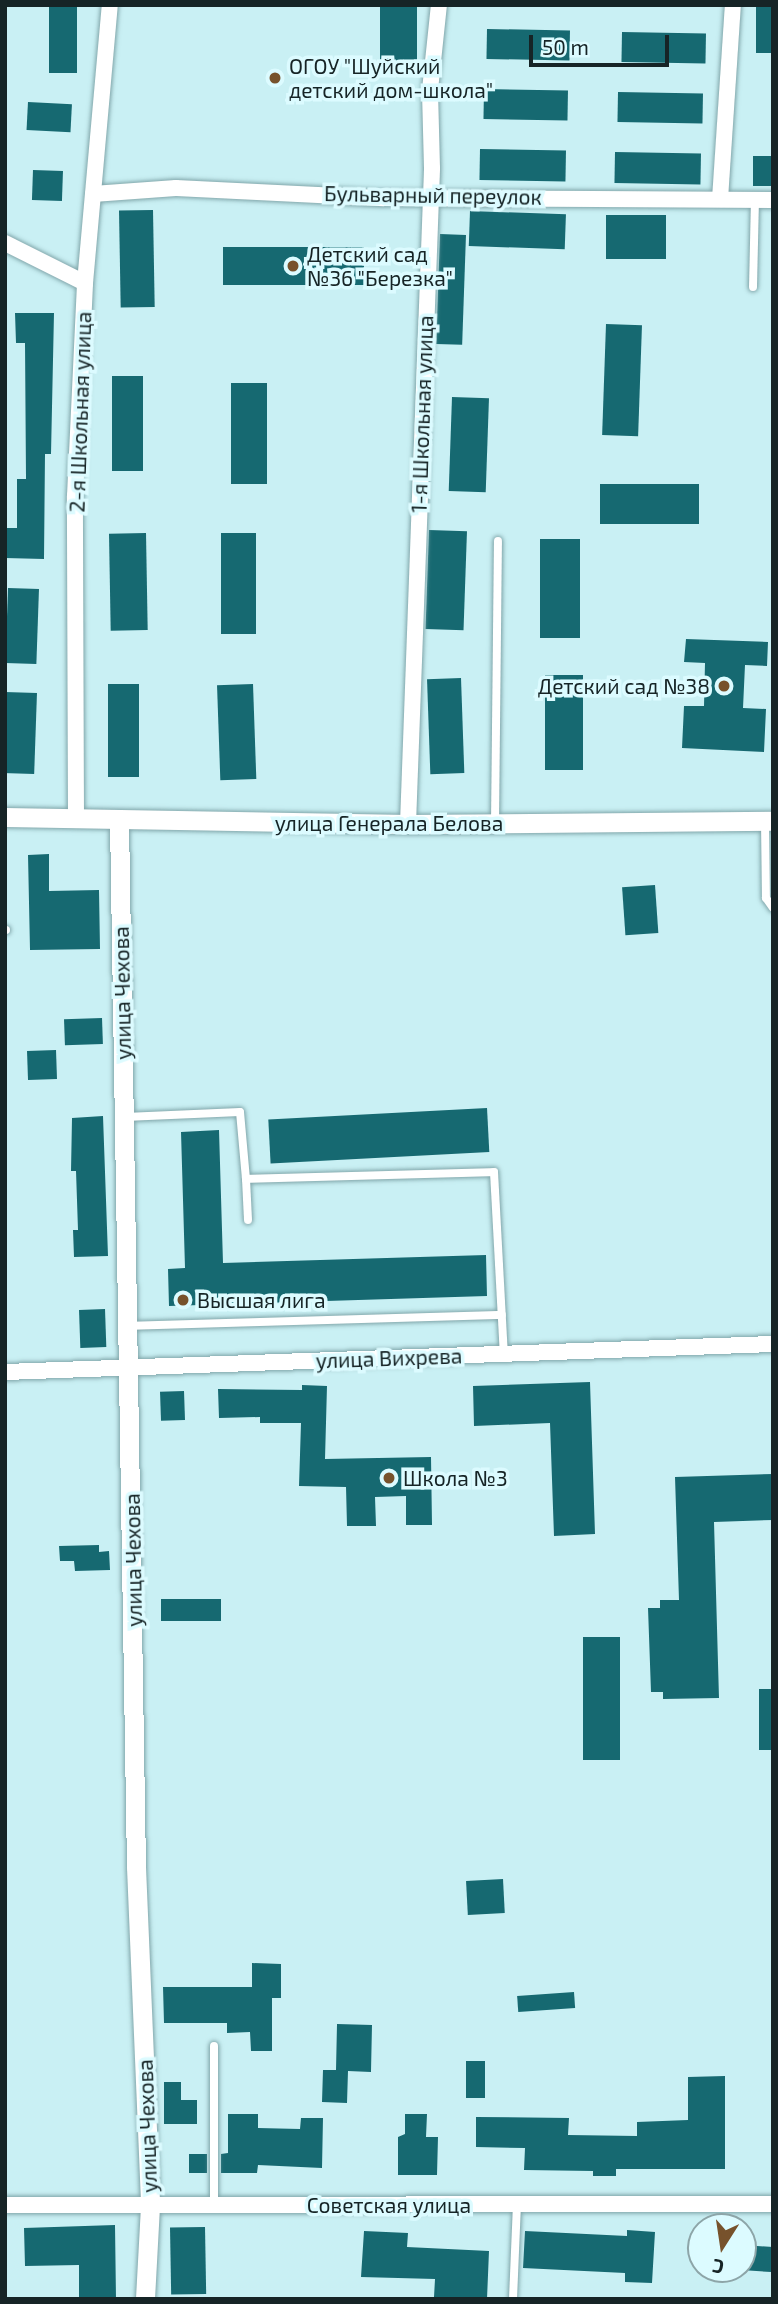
<!DOCTYPE html>
<html>
<head>
<meta charset="utf-8">
<style>
  body { margin:0 }
  #map { position:relative; width:778px; height:2304px; overflow:hidden; background:#c9f0f4; font-family:"Exo 2",sans-serif }
  div>[style] { position:absolute }
  [style*='--x'] { left:calc(var(--x)*1px); top:calc(var(--y)*1px); width:calc(var(--w)*1px); rotate:calc(var(--a)*1deg) }
  .building>* { inset:0; background:#166971; transform-origin:0 0 }
  .roads { filter:drop-shadow(0 0 2px #81a6aa) drop-shadow(0 0 2px #81a6aa) }
  .service>* { height:8px; margin:-4px; padding:0 4px; transform-origin:4px; border-radius:4px; background:#fff }
  .minor>* { height:16px; margin:-8px; padding:0 8px; transform-origin:8px; border-radius:8px; background:#fff }
  .tertiary>* { height:19px; margin:-9.5px; padding:0 9.5px; transform-origin:9.5px; border-radius:9.5px; background:#fff }
  .dots>* { width:19px; height:19px; translate:-50% -50%; box-sizing:border-box; border:4px solid #dcfbff; border-radius:50% }
  span { translate:-50% -50%; white-space:nowrap; text-align:center; line-height:1.15; -webkit-text-stroke:7px #dcfbff; paint-order:stroke }
  .poi-label { font-size:21px; color:#162426 }
  .left { translate:0 -50%; text-align:left }
  .right { translate:-100% -50%; text-align:right }
  .street-label { font-size:21px; color:#162426 }
  .frame { position:absolute; inset:0; border:7px solid #162426; pointer-events:none }
  .north { position:absolute; left:687px; top:2213px; width:70px; height:70px; box-sizing:border-box; background:#dcfbff; border:2px solid #8da5a8; border-radius:50%; rotate:192deg; font-size:19px; font-weight:700; line-height:28px; text-align:center; color:#162426 }
  .north::after { content:''; display:block; margin:auto; width:24px; height:32px; background:#77522c; clip-path:polygon(50% 0,100% 100%,50% 72%,0 100%) }
  .scale { position:absolute; left:529px; top:35px; width:140px; height:32px; box-sizing:border-box; border:4px solid #162426; border-top:0; padding-left:9px; font-size:21px; line-height:24px; white-space:nowrap; color:#162426; -webkit-text-stroke:5px #dcfbff; paint-order:stroke }
</style>
</head>
<body>
<div id="map">
  <div class="building">
    <i style="left:49px;top:5px;width:28px;height:68px"></i>
    <i style="left:380px;top:5px;width:37px;height:63px"></i>
    <i style="left:756px;top:5px;width:17px;height:48px"></i>
    <i style="left:487px;top:29px;width:83px;height:30px;rotate:1deg"></i>
    <i style="left:622px;top:32px;width:84px;height:30px;rotate:1deg"></i>
    <i style="left:484px;top:89px;width:84px;height:30px;rotate:1deg"></i>
    <i style="left:618px;top:92px;width:85px;height:30px;rotate:1deg"></i>
    <i style="left:28px;top:102px;width:44px;height:28px;rotate:3deg"></i>
    <i style="left:480px;top:149px;width:86px;height:31px;rotate:1deg"></i>
    <i style="left:615px;top:152px;width:86px;height:31px;rotate:1deg"></i>
    <i style="left:753px;top:156px;width:20px;height:30px"></i>
    <i style="left:33px;top:170px;width:30px;height:30px;rotate:2deg"></i>
    <i style="left:153px;top:210px;width:97px;height:34px;rotate:89deg"></i>
    <i style="left:470px;top:211px;width:96px;height:35px;rotate:2deg"></i>
    <i style="left:666px;top:215px;width:44px;height:60px;rotate:90deg"></i>
    <i style="left:440px;top:234px;width:26px;height:110px;rotate:2deg"></i>
    <i style="left:223px;top:247px;width:141px;height:38px"></i>
    <i style="clip-path:polygon(15px 313px,54px 313px,51px 454px,45px 454px,44px 559px,5px 558px,6px 528px,17px 528px,17px 479px,26px 479px,25px 343px,16px 343px)"></i>
    <i style="left:606px;top:324px;width:36px;height:111px;rotate:2deg"></i>
    <i style="left:112px;top:376px;width:31px;height:95px"></i>
    <i style="left:231px;top:383px;width:36px;height:101px"></i>
    <i style="left:452px;top:397px;width:37px;height:94px;rotate:2deg"></i>
    <i style="left:600px;top:484px;width:99px;height:40px"></i>
    <i style="left:429px;top:530px;width:38px;height:99px;rotate:2deg"></i>
    <i style="left:146px;top:533px;width:97px;height:37px;rotate:89deg"></i>
    <i style="left:221px;top:533px;width:35px;height:101px"></i>
    <i style="left:540px;top:539px;width:40px;height:99px"></i>
    <i style="left:8px;top:588px;width:31px;height:75px;rotate:2deg"></i>
    <i style="clip-path:polygon(686px 639px,768px 642px,767px 666px,745px 665px,743px 708px,766px 709px,764px 752px,682px 748px,684px 706px,704px 706px,705px 663px,684px 662px)"></i>
    <i style="left:545px;top:675px;width:38px;height:95px"></i>
    <i style="left:461px;top:678px;width:95px;height:34px;rotate:88deg"></i>
    <i style="left:108px;top:684px;width:31px;height:93px"></i>
    <i style="left:253px;top:684px;width:95px;height:36px;rotate:88deg"></i>
    <i style="left:5px;top:692px;width:32px;height:81px;rotate:2deg"></i>
    <i style="clip-path:polygon(49px 854px,49px 891px,99px 890px,100px 949px,30px 950px,28px 855px)"></i>
    <i style="left:655px;top:885px;width:48px;height:33px;rotate:86deg"></i>
    <i style="left:102px;top:1018px;width:26px;height:38px;rotate:88deg"></i>
    <i style="left:56px;top:1050px;width:29px;height:29px;rotate:88deg"></i>
    <i style="left:487px;top:1108px;width:44px;height:219px;rotate:87deg"></i>
    <i style="clip-path:polygon(103px 1116px,108px 1256px,74px 1257px,73px 1230px,78px 1230px,76px 1171px,71px 1171px,72px 1118px)"></i>
    <i style="clip-path:polygon(219px 1130px,223px 1263px,486px 1255px,487px 1296px,169px 1306px,168px 1269px,185px 1268px,181px 1132px)"></i>
    <i style="left:105px;top:1309px;width:38px;height:26px;rotate:88deg"></i>
    <i style="clip-path:polygon(590px 1382px,595px 1534px,554px 1536px,550px 1423px,474px 1426px,473px 1386px)"></i>
    <i style="clip-path:polygon(302px 1385px,327px 1386px,325px 1459px,431px 1457px,432px 1525px,406px 1525px,406px 1496px,375px 1497px,376px 1526px,347px 1526px,346px 1487px,299px 1486px,301px 1423px,260px 1423px,260px 1417px,219px 1418px,218px 1389px,302px 1390px)"></i>
    <i style="left:184px;top:1391px;width:29px;height:24px;rotate:88deg"></i>
    <i style="clip-path:polygon(773px 1474px,773px 1520px,714px 1522px,719px 1698px,663px 1699px,663px 1692px,651px 1692px,648px 1608px,660px 1608px,660px 1600px,679px 1600px,675px 1477px)"></i>
    <i style="clip-path:polygon(99px 1545px,99px 1552px,109px 1551px,110px 1570px,75px 1571px,74px 1561px,60px 1561px,59px 1546px)"></i>
    <i style="left:221px;top:1599px;width:22px;height:60px;rotate:90deg"></i>
    <i style="left:583px;top:1637px;width:37px;height:123px"></i>
    <i style="left:759px;top:1689px;width:14px;height:61px"></i>
    <i style="left:503px;top:1879px;width:34px;height:37px;rotate:87deg"></i>
    <i style="clip-path:polygon(252px 1963px,281px 1964px,281px 1998px,272px 1998px,272px 2051px,251px 2051px,250px 2032px,227px 2033px,227px 2023px,164px 2023px,163px 1987px,252px 1987px)"></i>
    <i style="left:574px;top:1992px;width:16px;height:57px;rotate:86deg"></i>
    <i style="clip-path:polygon(337px 2024px,372px 2025px,371px 2072px,348px 2071px,347px 2103px,322px 2102px,323px 2070px,336px 2070px)"></i>
    <i style="left:466px;top:2061px;width:19px;height:37px"></i>
    <i style="clip-path:polygon(725px 2076px,725px 2169px,616px 2169px,616px 2176px,593px 2176px,593px 2171px,524px 2170px,525px 2148px,476px 2147px,476px 2117px,569px 2118px,568px 2135px,637px 2136px,637px 2122px,688px 2120px,688px 2077px)"></i>
    <i style="clip-path:polygon(164px 2082px,181px 2082px,181px 2100px,197px 2100px,197px 2124px,164px 2124px)"></i>
    <i style="clip-path:polygon(228px 2114px,258px 2114px,258px 2128px,300px 2129px,301px 2118px,323px 2118px,322px 2168px,258px 2165px,257px 2173px,221px 2173px,221px 2154px,228px 2153px)"></i>
    <i style="clip-path:polygon(405px 2114px,427px 2114px,426px 2137px,438px 2137px,437px 2175px,398px 2175px,398px 2137px,405px 2134px)"></i>
    <i style="left:207px;top:2154px;width:19px;height:18px;rotate:90deg"></i>
    <i style="clip-path:polygon(115px 2225px,116px 2299px,79px 2299px,79px 2265px,25px 2266px,24px 2228px)"></i>
    <i style="left:205px;top:2227px;width:67px;height:35px;rotate:89deg"></i>
    <i style="clip-path:polygon(627px 2230px,655px 2232px,652px 2283px,625px 2282px,625px 2273px,523px 2268px,525px 2231px,627px 2236px)"></i>
    <i style="clip-path:polygon(364px 2231px,408px 2233px,407px 2247px,489px 2251px,487px 2299px,434px 2297px,435px 2279px,361px 2277px)"></i>
    <i style="left:743px;top:2245px;width:30px;height:25px;rotate:4deg"></i>
  </div>
  <div class="roads">
    <div class="service">
      <i style="--x:753;--y:287;--w:87;--a:-88.7"></i>
      <i style="--x:765;--y:821;--w:77;--a:89.3"></i>
      <i style="--x:766;--y:898;--w:12;--a:55"></i>
      <i style="--x:495;--y:823;--w:282;--a:-89.4"></i>
      <i style="--x:5;--y:930;--w:1;--a:0"></i>
      <i style="--x:125;--y:1117;--w:115;--a:-2.5"></i>
      <i style="--x:240;--y:1112;--w:67;--a:84.9"></i>
      <i style="--x:246;--y:1179;--w:248;--a:-1.6"></i>
      <i style="--x:494;--y:1172;--w:182;--a:86.9"></i>
      <i style="--x:246;--y:1179;--w:41;--a:87.2"></i>
      <i style="--x:128;--y:1326;--w:374;--a:-1.7"></i>
      <i style="--x:214;--y:2046;--w:160;--a:90"></i>
      <i style="--x:513;--y:2299;--w:94;--a:-87.6"></i>
    </div>
    <div class="minor">
      <i style="--x:93;--y:194;--w:83;--a:-4.1"></i>
      <i style="--x:176;--y:188;--w:208;--a:2.8"></i>
      <i style="--x:384;--y:198;--w:389;--a:0.3"></i>
      <i style="--x:720;--y:199;--w:194;--a:-86.2"></i>
      <i style="--x:5;--y:243;--w:89;--a:26.6"></i>
      <i style="--x:76;--y:819;--w:323;--a:-90.2"></i>
      <i style="--x:75;--y:496;--w:213;--a:-87.3"></i>
      <i style="--x:85;--y:283;--w:279;--a:-84.9"></i>
      <i style="--x:408;--y:824;--w:656;--a:-87.9"></i>
      <i style="--x:432;--y:168;--w:78;--a:-91.5"></i>
      <i style="--x:430;--y:90;--w:85;--a:-84"></i>
      <i style="--x:5;--y:1372;--w:769;--a:-2.09"></i>
      <i style="--x:5;--y:2205;--w:768;--a:-0.07"></i>
    </div>
    <div class="tertiary">
      <i style="--x:5;--y:817;--w:403;--a:1"></i>
      <i style="--x:408;--y:824;--w:365;--a:-0.5"></i>
      <i style="--x:119;--y:820;--w:1047;--a:89.07"></i>
      <i style="--x:136;--y:1867;--w:339;--a:87.6"></i>
      <i style="--x:150;--y:2206;--w:93;--a:93.1"></i>
    </div>
  </div>
  <div class="dots">
    <i style="left:275px;top:78px;background:#77522c"></i>
    <i style="left:293px;top:266px;background:#77522c"></i>
    <i style="left:724px;top:686px;background:#77522c"></i>
    <i style="left:183px;top:1300px;background:#77522c"></i>
    <i style="left:389px;top:1478px;background:#77522c"></i>
  </div>
  <div class="poi-label">
    <span class="left" style="left:289px;top:78px">ОГОУ "Шуйский<br>детский дом-школа"</span>
    <span class="left" style="left:307px;top:266px">Детский сад<br>№36 "Березка"</span>
    <span class="right" style="left:710px;top:686px">Детский сад №38</span>
    <span class="left" style="left:197px;top:1300px">Высшая лига</span>
    <span class="left" style="left:403px;top:1478px">Школа №3</span>
  </div>
  <div class="street-label">
    <span style="left:433px;top:195px;rotate:1deg">Бульварный переулок</span>
    <span style="left:80px;top:412px;rotate:-88deg">2-я Школьная улица</span>
    <span style="left:422px;top:414px;rotate:-88deg">1-я Школьная улица</span>
    <span style="left:389px;top:823px">улица Генерала Белова</span>
    <span style="left:122px;top:993px;rotate:-91deg">улица Чехова</span>
    <span style="left:389px;top:1358px;rotate:-2deg">улица Вихрева</span>
    <span style="left:133px;top:1560px;rotate:-91deg">улица Чехова</span>
    <span style="left:147px;top:2126px;rotate:-92deg">улица Чехова</span>
    <span style="left:389px;top:2205px">Советская улица</span>
  </div>
  <div class="frame"></div>
  <div class="north">С</div>
  <div class="scale">50 m</div>
</div>
</body>
</html>
